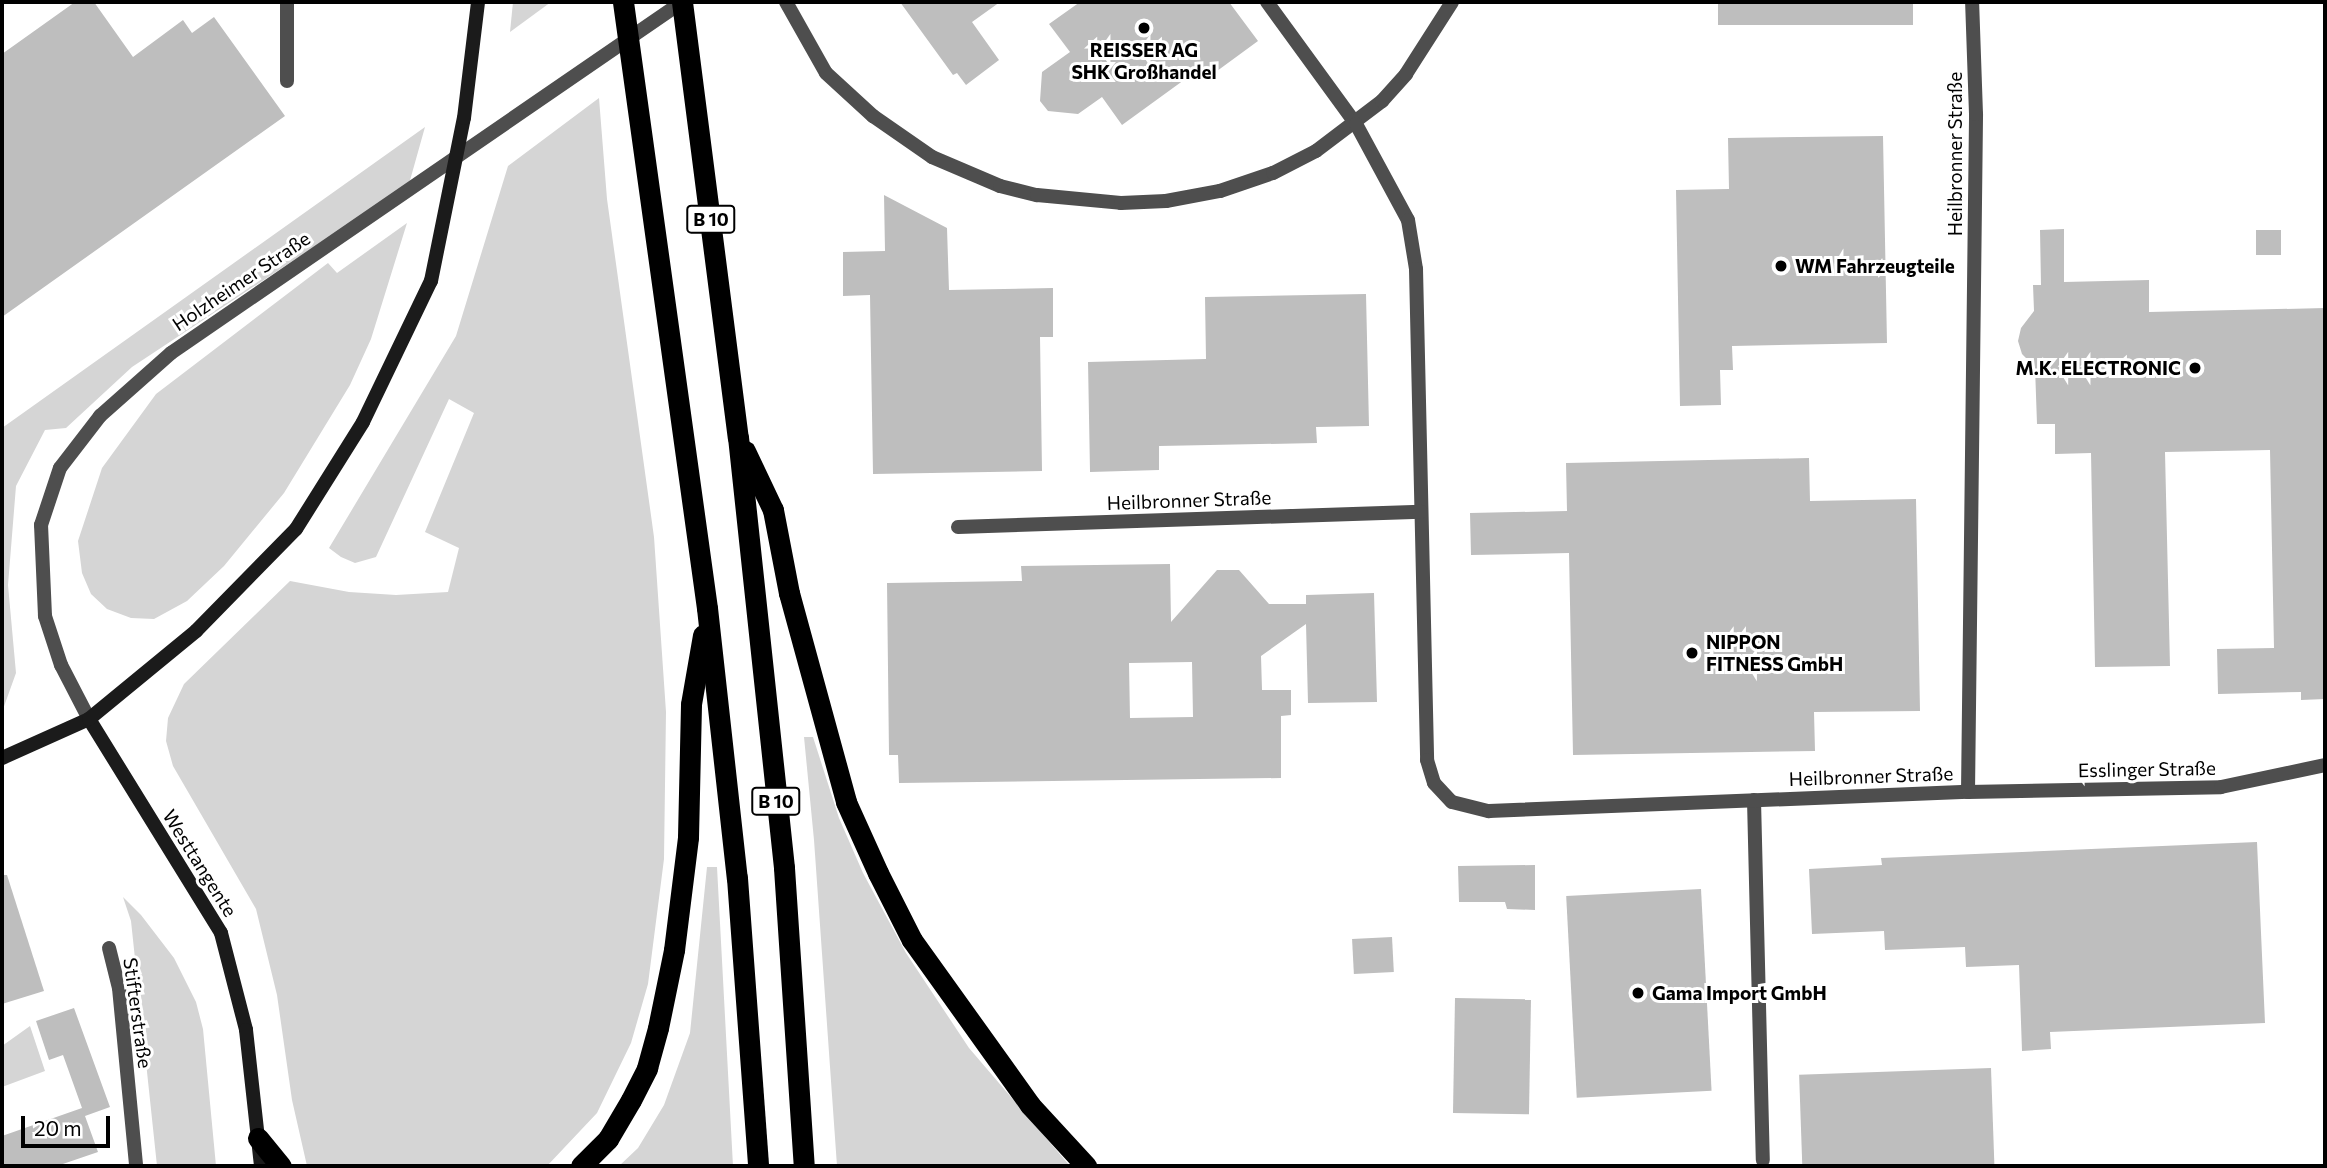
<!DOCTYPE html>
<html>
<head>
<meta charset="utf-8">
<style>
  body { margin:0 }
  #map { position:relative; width:2327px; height:1168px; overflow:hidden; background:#fff; font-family:Commissioner,sans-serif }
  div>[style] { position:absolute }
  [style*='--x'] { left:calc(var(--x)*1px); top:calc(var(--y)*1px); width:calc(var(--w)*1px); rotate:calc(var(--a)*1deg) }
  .green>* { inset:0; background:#d5d5d5 }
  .building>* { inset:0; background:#bebebe; transform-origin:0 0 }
  .lane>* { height:14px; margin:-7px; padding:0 7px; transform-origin:7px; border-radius:7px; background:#4e4e4e }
  .street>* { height:14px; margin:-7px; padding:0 7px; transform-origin:7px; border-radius:7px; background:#4e4e4e }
  .secondary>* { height:14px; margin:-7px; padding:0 7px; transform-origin:7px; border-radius:7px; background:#1b1b1b }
  .highway>* { height:21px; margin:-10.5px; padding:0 10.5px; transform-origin:10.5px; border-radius:10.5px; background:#000 }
  .dots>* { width:19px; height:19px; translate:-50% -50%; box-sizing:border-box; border:4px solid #fff; border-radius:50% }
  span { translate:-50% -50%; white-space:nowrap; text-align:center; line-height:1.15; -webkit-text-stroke:6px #fff; paint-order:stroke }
  .shield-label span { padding:2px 5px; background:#fff; border:2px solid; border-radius:5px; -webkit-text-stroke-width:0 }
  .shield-label { font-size:18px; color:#000; font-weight:700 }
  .poi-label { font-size:19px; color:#000; font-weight:700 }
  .left { translate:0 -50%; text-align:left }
  .right { translate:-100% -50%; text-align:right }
  .street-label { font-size:19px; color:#000 }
  .frame { position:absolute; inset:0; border:4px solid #000; pointer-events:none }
  .scale { position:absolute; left:21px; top:1116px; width:89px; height:32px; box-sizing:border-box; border:4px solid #000; border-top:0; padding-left:9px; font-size:21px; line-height:24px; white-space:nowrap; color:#000; -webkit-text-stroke:5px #fff; paint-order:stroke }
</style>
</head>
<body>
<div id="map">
  <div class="green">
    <i style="clip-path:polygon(513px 2px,551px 2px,510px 32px)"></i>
    <i style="clip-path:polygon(599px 98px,607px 199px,654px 537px,666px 712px,664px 859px,648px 984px,631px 1043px,597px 1113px,547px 1166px,307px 1166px,292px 1100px,277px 995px,256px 909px,173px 766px,166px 741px,168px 718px,184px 684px,290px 581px,349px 592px,396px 595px,448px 592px,459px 548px,425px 532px,474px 413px,449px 399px,376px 557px,355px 563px,341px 557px,329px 548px,456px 336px,508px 166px)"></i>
    <i style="clip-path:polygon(425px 127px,409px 184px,132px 367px,66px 428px,45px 430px,16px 486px,8px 585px,16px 673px,2px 712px,2px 428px)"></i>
    <i style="clip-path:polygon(407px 223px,371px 339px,350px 385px,284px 493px,224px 566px,187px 601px,154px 619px,131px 618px,107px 609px,91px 594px,82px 573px,78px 541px,102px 468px,156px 394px,328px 263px,337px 273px)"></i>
    <i style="clip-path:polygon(804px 737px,813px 737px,839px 818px,863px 873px,906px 953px,969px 1048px,1070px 1166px,837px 1166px,814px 840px)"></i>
    <i style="clip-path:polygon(707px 867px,717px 867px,733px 1166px,619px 1166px,638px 1148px,664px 1105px,690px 1033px)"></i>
    <i style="clip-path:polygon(123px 897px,141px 915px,174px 958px,196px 1002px,203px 1029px,216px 1166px,157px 1166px,131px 921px)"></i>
    <i style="clip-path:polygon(30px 1026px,45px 1071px,2px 1087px,2px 1046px)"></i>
  </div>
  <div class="building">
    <i style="clip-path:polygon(75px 2px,94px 2px,133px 57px,183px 20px,192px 33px,214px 17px,285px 116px,2px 317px,2px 54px)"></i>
    <i style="clip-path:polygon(900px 2px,1000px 2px,972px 22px,999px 60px,966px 85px,957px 73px,953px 75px)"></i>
    <i style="clip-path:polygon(1080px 2px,1229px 2px,1258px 41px,1202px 82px,1195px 72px,1122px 125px,1102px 97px,1078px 114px,1048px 111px,1040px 101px,1042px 72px,1070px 52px,1049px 24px)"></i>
    <i style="left:1718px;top:2px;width:195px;height:23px"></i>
    <i style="clip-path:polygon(1883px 136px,1887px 343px,1732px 346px,1733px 370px,1720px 370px,1721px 405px,1680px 406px,1676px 190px,1729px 189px,1728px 138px)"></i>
    <i style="clip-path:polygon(884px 195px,947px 228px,949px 290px,1053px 288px,1053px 337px,1040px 337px,1042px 471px,873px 474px,870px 295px,843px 296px,843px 252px,885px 251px)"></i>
    <i style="clip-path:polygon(2064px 229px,2064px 282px,2149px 280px,2149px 312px,2325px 308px,2325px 699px,2301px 700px,2301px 692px,2218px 694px,2217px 649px,2274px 648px,2270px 450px,2165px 452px,2170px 666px,2095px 667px,2091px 453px,2055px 454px,2055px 424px,2037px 424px,2035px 367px,2022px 354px,2018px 341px,2021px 328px,2034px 311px,2033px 285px,2041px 285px,2040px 230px)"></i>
    <i style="left:2256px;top:230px;width:25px;height:25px"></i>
    <i style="clip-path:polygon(1366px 294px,1369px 426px,1316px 427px,1317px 443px,1159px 446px,1159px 470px,1090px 472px,1088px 362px,1206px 359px,1205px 297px)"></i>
    <i style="clip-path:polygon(1809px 458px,1810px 501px,1916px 499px,1920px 711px,1814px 712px,1815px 751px,1573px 755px,1569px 553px,1471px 555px,1470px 513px,1567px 511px,1566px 463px)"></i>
    <i style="clip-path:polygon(evenodd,1170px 564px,1171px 622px,1217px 570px,1239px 570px,1269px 604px,1306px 604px,1306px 595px,1374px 593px,1377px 702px,1308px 703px,1306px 624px,1261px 656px,1262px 690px,1291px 690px,1291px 715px,1281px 716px,1281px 778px,899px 783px,898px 755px,889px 755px,887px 583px,1022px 581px,1021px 566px,1170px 564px,1192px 662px,1193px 717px,1130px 718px,1129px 663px,1192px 662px)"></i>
    <i style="clip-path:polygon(2257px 842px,2265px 1023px,2050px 1032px,2051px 1049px,2022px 1051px,2019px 965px,1966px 967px,1965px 947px,1885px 950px,1884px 931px,1812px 934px,1809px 869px,1882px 865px,1881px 858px)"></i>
    <i style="clip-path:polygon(1535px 865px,1535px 910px,1507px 909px,1505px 902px,1459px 902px,1458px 866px)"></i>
    <i style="clip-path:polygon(2px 875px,7px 875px,44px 991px,2px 1004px)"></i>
    <i style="left:1701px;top:889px;width:202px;height:135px;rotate:87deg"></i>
    <i style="left:1392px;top:937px;width:35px;height:40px;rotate:87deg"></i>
    <i style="left:1455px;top:998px;width:76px;height:115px;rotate:1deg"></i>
    <i style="clip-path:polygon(74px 1008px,110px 1107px,85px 1116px,98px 1152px,57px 1166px,2px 1166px,2px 1136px,82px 1108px,63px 1055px,49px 1060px,36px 1021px)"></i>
    <i style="left:1991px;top:1068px;width:98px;height:192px;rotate:88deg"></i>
  </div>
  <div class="lane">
    <i style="--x:287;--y:2;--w:79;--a:90"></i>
    <i style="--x:1267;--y:2;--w:151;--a:53.9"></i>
    <i style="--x:1754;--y:800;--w:360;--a:88.6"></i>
  </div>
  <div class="street">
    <i style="--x:786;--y:2;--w:81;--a:60.6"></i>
    <i style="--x:826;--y:73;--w:64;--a:42.5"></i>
    <i style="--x:873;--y:116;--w:72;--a:34.8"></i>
    <i style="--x:932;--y:157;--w:74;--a:23.1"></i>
    <i style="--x:1000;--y:186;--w:38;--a:14"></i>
    <i style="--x:1037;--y:195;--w:84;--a:5.4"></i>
    <i style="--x:1121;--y:203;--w:45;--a:-2.5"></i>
    <i style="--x:1166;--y:201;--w:55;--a:-10.5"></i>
    <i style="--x:1220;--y:191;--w:56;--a:-18.8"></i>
    <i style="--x:1273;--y:173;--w:48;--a:-27.1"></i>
    <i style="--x:1316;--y:151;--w:83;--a:-37.1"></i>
    <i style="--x:1382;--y:101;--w:36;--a:-48"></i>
    <i style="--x:1406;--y:74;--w:85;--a:-57.4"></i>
    <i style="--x:1356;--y:124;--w:109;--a:61.6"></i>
    <i style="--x:1408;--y:220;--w:50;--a:80.7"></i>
    <i style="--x:1416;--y:269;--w:491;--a:88.7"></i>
    <i style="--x:1427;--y:760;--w:24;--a:73"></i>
    <i style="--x:1434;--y:783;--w:26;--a:47"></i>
    <i style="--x:1452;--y:802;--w:38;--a:14"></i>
    <i style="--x:1489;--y:811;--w:479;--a:-2.3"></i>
    <i style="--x:1968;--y:792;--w:253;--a:-1.1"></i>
    <i style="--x:2221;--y:787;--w:106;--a:-11.9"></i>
    <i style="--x:958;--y:527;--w:463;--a:-1.9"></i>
    <i style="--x:89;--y:719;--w:61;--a:-117.4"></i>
    <i style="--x:61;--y:665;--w:52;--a:-108.1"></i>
    <i style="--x:45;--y:616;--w:91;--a:-92.5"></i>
    <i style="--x:41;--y:525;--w:60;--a:-71.6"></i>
    <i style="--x:60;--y:468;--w:66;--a:-52.4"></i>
    <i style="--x:100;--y:416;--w:95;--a:-41.6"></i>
    <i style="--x:171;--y:353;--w:620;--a:-34.48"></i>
    <i style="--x:1968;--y:792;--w:678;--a:-89.32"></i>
    <i style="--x:1976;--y:114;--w:112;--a:-92"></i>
    <i style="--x:109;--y:948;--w:41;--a:76"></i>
    <i style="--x:119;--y:988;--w:179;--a:84.5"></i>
  </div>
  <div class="secondary">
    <i style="--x:89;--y:719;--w:251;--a:58.3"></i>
    <i style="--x:221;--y:933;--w:100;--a:75.5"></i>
    <i style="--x:246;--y:1030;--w:137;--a:83.7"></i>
    <i style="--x:2;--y:758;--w:95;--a:-24.1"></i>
    <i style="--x:89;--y:719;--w:139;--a:-39.4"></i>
    <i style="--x:196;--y:631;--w:143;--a:-45.6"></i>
    <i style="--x:296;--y:529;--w:126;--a:-57.9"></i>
    <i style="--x:363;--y:422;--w:157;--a:-64.3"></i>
    <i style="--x:431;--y:281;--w:166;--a:-78.6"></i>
    <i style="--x:464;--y:118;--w:117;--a:-83.1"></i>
  </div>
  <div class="highway">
    <i style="--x:623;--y:2;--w:612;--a:82.11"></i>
    <i style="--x:707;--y:608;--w:272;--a:83.7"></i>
    <i style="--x:737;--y:878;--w:289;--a:85.8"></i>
    <i style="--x:682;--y:2;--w:439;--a:82.7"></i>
    <i style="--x:738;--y:437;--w:433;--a:83.9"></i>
    <i style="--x:784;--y:868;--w:299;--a:86.2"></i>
    <i style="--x:745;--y:451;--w:65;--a:64.6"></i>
    <i style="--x:773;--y:510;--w:85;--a:79.1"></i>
    <i style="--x:789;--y:593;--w:217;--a:74.7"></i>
    <i style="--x:846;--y:802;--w:78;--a:65.7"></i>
    <i style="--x:878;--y:873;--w:75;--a:63.1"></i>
    <i style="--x:912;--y:940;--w:203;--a:54.4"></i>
    <i style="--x:1030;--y:1105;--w:83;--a:47.4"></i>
    <i style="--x:258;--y:1138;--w:36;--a:51"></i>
    <i style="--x:581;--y:1166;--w:38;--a:-45"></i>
    <i style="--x:608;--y:1139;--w:45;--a:-59.5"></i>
    <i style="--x:631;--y:1100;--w:36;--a:-63"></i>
    <i style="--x:647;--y:1068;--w:41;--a:-74.6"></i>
    <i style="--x:658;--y:1028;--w:80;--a:-78.4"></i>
    <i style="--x:674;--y:950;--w:114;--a:-82.9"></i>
    <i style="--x:688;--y:837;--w:133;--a:-88.7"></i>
    <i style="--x:691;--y:704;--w:70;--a:-80.1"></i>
  </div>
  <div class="dots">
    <i style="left:1144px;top:28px;background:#000"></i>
    <i style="left:1781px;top:266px;background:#000"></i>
    <i style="left:2195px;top:368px;background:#000"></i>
    <i style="left:1692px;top:653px;background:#000"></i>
    <i style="left:1638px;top:993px;background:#000"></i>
  </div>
  <div class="shield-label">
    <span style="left:711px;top:219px">B 10</span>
    <span style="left:776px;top:801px">B 10</span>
  </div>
  <div class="poi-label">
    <span style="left:1144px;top:61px">REISSER AG<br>SHK Großhandel</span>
    <span class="left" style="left:1795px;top:266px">WM Fahrzeugteile</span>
    <span class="right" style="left:2181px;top:368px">M.K. ELECTRONIC</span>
    <span class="left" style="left:1706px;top:653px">NIPPON<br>FITNESS GmbH</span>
    <span class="left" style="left:1652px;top:993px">Gama Import GmbH</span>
  </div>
  <div class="street-label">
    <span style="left:1955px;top:154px;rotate:-90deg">Heilbronner Straße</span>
    <span style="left:241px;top:281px;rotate:-34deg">Holzheimer Straße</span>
    <span style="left:1189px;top:500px;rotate:-2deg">Heilbronner Straße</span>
    <span style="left:2147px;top:769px;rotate:-1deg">Esslinger Straße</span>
    <span style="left:1871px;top:776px;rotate:-2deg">Heilbronner Straße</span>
    <span style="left:200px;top:863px;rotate:58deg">Westtangente</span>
    <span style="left:138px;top:1013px;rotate:82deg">Stifterstraße</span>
  </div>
  <div class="frame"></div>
  <div class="scale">20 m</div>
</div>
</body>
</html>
